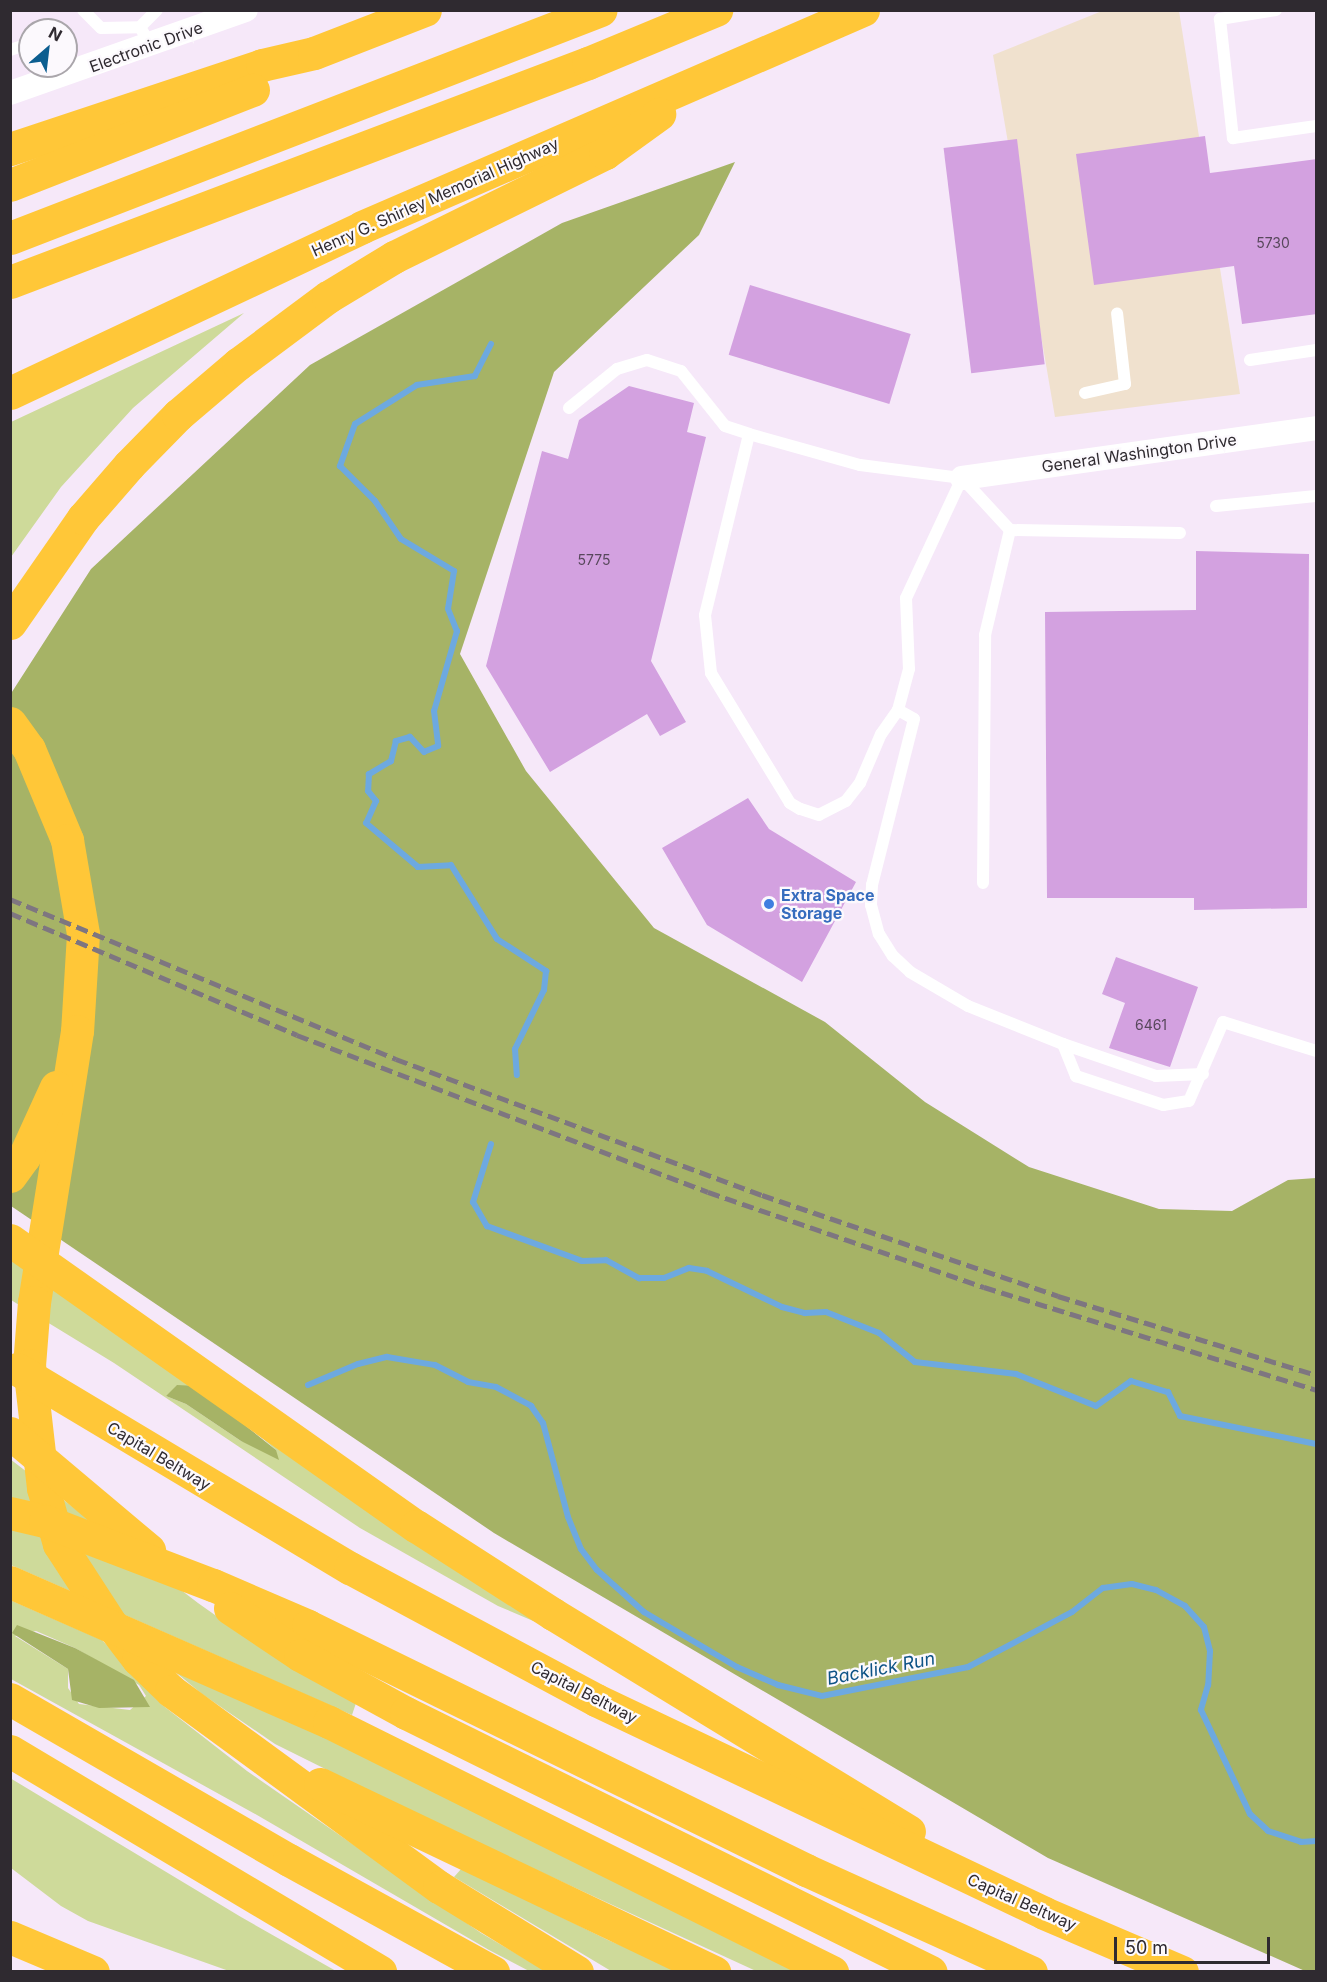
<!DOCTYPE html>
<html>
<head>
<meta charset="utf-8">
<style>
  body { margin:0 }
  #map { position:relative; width:1327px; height:1982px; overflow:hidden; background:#f6e8f9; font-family:Inter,sans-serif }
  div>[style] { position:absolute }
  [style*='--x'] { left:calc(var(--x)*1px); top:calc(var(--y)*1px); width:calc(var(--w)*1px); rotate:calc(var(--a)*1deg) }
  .commercial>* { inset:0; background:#f0e1ce }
  .green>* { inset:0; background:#ceda9a }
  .forest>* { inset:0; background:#a6b366 }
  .stream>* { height:6px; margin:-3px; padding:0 3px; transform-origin:3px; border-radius:3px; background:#6da9e0 }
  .building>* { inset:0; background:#d3a1e0; transform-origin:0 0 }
  .service>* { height:12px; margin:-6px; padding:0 6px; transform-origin:6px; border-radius:6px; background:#fff }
  .minor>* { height:24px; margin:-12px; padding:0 12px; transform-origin:12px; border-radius:12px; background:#fff }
  .motorway>* { height:33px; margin:-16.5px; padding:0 16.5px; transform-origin:16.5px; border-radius:16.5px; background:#ffc738 }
  .rail>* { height:4.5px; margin-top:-2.25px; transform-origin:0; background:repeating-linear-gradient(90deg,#7e7680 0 12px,transparent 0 18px) }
  .dots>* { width:16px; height:16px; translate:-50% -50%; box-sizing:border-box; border:3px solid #fcf9fd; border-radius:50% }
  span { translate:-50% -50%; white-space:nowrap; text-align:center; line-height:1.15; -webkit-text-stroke:4.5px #fcf9fd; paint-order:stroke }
  .number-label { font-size:14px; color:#58485c }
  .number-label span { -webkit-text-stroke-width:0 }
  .street-label { font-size:16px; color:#2f2a30 }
  .shop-label { font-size:16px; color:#366cbe; font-weight:700 }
  .left { translate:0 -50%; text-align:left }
  .water-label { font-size:18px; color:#0e5386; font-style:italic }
  .frame { position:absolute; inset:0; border:12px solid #2f2a30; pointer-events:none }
  .north { position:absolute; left:18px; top:18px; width:60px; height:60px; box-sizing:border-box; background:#fcf9fd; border:2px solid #aaa6ab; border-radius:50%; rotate:28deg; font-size:16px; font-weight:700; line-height:24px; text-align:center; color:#2f2a30 }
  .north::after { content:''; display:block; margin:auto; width:21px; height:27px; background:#0c5e90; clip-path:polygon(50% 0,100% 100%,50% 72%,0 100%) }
  .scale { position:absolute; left:1114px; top:1937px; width:156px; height:27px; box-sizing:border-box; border:3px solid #2f2a30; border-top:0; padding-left:8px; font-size:18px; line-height:21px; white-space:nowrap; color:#2f2a30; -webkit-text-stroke:4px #fcf9fd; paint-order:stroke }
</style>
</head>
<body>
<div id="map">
  <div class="commercial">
    <i style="clip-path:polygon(1102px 11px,1179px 11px,1240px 394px,1055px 417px,993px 55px)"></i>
  </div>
  <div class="green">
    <i style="clip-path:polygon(244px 313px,133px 408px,61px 487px,11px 557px,11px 422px)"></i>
    <i style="clip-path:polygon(10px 1255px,196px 1386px,166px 1396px,186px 1404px,241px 1441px,276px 1450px,254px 1431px,538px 1623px,498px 1606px,360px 1528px,114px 1363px,11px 1300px)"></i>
    <i style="clip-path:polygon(10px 1459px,198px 1603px,256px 1644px,356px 1703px,352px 1715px,11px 1565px)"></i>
    <i style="clip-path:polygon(evenodd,10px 1600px,102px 1640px,161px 1704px,247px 1771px,481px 1933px,546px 1971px,529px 1971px,489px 1950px,257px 1815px,11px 1679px,10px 1600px,36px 1631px,75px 1648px,139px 1685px,146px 1696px,130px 1710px,79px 1704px,68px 1688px,68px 1669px,15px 1636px,36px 1631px)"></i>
    <i style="clip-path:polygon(167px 1665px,421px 1782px,800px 1971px,756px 1971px,434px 1823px,275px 1744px,202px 1694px)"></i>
    <i style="clip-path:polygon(10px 1778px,241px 1917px,336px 1971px,229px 1971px,88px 1921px,61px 1906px,11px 1868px)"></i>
    <i style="clip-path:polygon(462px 1868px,608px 1940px,681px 1971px,611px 1971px,454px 1877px)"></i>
  </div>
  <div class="forest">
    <i style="clip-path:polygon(735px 162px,699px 235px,554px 372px,460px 654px,526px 771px,654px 928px,825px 1022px,925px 1102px,1029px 1167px,1159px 1209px,1232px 1211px,1288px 1180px,1316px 1178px,1316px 1971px,1305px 1971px,1048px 1858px,494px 1533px,11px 1206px,10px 695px,91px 569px,310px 365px,562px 223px)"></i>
    <i style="clip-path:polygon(177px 1385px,196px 1386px,276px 1450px,279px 1460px,241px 1441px,186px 1404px,166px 1396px)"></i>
    <i style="clip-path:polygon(17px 1625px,75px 1648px,134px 1680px,150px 1707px,99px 1708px,72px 1700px,68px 1669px,12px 1633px)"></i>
  </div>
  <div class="stream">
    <i style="--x:491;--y:344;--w:36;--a:117"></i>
    <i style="--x:475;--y:376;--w:59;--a:171.2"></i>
    <i style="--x:417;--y:385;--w:73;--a:147.8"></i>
    <i style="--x:355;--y:424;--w:45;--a:109.7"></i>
    <i style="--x:340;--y:466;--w:49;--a:45"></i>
    <i style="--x:375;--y:501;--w:46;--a:55.6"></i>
    <i style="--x:401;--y:539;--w:62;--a:31.1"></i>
    <i style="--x:454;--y:571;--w:38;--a:99"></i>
    <i style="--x:448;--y:609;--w:24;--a:68"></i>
    <i style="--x:457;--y:631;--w:83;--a:106"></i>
    <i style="--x:434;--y:711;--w:35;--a:83"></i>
    <i style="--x:438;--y:746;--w:15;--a:157"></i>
    <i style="--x:424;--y:752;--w:21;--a:-133"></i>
    <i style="--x:410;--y:737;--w:15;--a:164"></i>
    <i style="--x:396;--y:741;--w:21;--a:104"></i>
    <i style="--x:391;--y:761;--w:26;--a:149"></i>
    <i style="--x:369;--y:774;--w:17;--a:93"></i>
    <i style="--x:368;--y:791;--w:13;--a:51"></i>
    <i style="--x:376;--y:801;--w:24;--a:114"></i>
    <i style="--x:366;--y:823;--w:68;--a:40.2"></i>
    <i style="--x:418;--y:867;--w:33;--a:-3"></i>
    <i style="--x:451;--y:865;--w:87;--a:58.1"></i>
    <i style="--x:497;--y:939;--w:59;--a:33.1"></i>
    <i style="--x:546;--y:971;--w:19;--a:96"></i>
    <i style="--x:544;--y:990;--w:66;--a:116.2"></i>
    <i style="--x:515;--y:1049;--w:26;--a:86"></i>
    <i style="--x:491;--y:1144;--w:61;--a:107.2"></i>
    <i style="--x:473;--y:1202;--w:28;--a:60"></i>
    <i style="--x:487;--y:1226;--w:101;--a:20.2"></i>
    <i style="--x:582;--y:1261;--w:24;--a:-2"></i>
    <i style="--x:606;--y:1260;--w:38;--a:29"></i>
    <i style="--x:639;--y:1278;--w:25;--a:0"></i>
    <i style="--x:664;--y:1278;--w:27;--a:-22"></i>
    <i style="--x:689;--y:1268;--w:18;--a:9"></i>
    <i style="--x:707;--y:1271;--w:83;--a:25.6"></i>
    <i style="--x:782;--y:1307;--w:24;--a:15"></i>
    <i style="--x:805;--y:1313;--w:21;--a:-3"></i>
    <i style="--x:826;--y:1312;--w:57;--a:21.6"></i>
    <i style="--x:879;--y:1333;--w:46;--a:38.9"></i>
    <i style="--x:915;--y:1362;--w:102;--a:6.8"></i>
    <i style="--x:1016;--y:1374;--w:86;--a:21.8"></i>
    <i style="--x:1096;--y:1406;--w:43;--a:-35.5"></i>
    <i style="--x:1131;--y:1381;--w:39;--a:17"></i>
    <i style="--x:1168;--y:1392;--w:27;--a:63"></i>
    <i style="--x:1180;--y:1416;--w:139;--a:11.6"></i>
    <i style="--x:308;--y:1385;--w:54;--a:-22.8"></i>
    <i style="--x:358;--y:1364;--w:30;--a:-14"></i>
    <i style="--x:387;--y:1357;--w:49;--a:9.5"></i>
    <i style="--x:435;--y:1365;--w:37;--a:27"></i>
    <i style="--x:468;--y:1382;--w:28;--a:10"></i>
    <i style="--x:496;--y:1387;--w:40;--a:28"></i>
    <i style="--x:531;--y:1406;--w:21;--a:55"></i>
    <i style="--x:543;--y:1423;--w:97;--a:75.1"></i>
    <i style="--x:568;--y:1517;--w:35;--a:68"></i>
    <i style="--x:581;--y:1549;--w:26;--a:53"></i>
    <i style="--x:597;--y:1570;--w:63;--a:41.8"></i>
    <i style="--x:644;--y:1612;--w:108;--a:30.6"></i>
    <i style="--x:737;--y:1667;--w:45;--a:23.7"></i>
    <i style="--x:778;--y:1685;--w:45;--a:14"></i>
    <i style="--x:822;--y:1696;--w:149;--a:-11.2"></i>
    <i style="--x:968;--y:1667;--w:118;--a:-27.9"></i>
    <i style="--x:1072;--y:1612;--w:39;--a:-38"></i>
    <i style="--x:1103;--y:1588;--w:29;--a:-8"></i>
    <i style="--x:1132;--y:1584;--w:25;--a:14"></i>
    <i style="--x:1156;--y:1590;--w:33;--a:29"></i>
    <i style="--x:1185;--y:1606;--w:28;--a:48"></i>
    <i style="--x:1204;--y:1627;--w:25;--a:76"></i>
    <i style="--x:1210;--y:1651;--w:34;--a:93"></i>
    <i style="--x:1208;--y:1685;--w:26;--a:106"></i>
    <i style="--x:1201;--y:1710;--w:115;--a:64.8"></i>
    <i style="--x:1250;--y:1814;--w:25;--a:43"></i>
    <i style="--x:1268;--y:1831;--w:35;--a:18"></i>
    <i style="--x:1301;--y:1842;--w:15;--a:-4"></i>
  </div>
  <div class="building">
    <i style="clip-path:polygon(1205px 136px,1210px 173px,1317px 159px,1317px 314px,1242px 324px,1234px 266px,1094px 285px,1076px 154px)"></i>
    <i style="left:1017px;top:139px;width:227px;height:74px;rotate:83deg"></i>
    <i style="left:750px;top:285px;width:168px;height:73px;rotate:17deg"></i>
    <i style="clip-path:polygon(629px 386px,694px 403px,687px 432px,706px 437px,651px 661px,686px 722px,660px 736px,647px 714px,550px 772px,486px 666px,542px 451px,568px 459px,579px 420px)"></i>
    <i style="clip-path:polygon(1196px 551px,1309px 554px,1307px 908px,1194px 910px,1194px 898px,1047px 898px,1045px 612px,1196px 610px)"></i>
    <i style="clip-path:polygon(748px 798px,769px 829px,856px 882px,802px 982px,707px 925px,662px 848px)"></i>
    <i style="clip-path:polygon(1116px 957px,1198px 987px,1170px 1067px,1109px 1048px,1125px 1003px,1102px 994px)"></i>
  </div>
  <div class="service">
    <i style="--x:83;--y:10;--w:25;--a:45"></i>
    <i style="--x:101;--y:28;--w:39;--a:-1"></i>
    <i style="--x:1276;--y:10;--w:57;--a:170.9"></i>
    <i style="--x:1220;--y:19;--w:120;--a:83.8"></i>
    <i style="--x:1233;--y:138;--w:84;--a:-8.2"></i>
    <i style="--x:144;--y:34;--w:8;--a:-120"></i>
    <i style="--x:140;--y:27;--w:24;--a:-45"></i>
    <i style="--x:10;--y:50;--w:19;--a:-18"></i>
    <i style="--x:28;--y:44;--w:5;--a:68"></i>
    <i style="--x:1250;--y:360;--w:67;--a:-8.6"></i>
    <i style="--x:1085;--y:393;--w:41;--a:-12.7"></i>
    <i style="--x:1125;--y:384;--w:71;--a:-96.4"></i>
    <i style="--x:569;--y:408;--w:62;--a:-39.1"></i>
    <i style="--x:617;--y:369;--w:31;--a:-17"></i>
    <i style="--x:647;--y:360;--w:36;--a:18"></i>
    <i style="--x:681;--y:371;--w:70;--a:51.3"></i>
    <i style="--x:725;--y:426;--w:25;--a:18"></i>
    <i style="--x:962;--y:478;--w:132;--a:115"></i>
    <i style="--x:906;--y:598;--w:71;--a:87.6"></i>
    <i style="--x:909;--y:669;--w:42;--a:105"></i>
    <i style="--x:898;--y:710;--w:29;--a:125"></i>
    <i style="--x:881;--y:734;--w:53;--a:113.2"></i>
    <i style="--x:860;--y:783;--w:23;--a:128"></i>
    <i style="--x:846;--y:801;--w:30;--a:153"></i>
    <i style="--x:819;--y:815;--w:20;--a:-162"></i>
    <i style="--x:800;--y:809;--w:12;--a:-149"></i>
    <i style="--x:790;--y:803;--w:152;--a:-121.3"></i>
    <i style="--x:711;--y:673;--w:58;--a:-95.9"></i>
    <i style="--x:705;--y:615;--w:186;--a:-76.3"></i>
    <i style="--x:749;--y:434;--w:115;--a:15.6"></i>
    <i style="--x:860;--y:465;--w:103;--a:7.3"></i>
    <i style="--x:962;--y:478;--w:71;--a:47.3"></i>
    <i style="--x:1010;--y:530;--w:170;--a:1"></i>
    <i style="--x:1216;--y:506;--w:100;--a:-5.7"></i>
    <i style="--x:898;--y:710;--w:18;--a:29"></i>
    <i style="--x:914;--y:719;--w:171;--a:104.2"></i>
    <i style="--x:872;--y:885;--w:20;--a:93"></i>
    <i style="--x:871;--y:905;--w:30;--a:75"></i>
    <i style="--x:879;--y:934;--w:26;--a:58"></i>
    <i style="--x:893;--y:956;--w:23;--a:43"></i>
    <i style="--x:910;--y:972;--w:67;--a:30.4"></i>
    <i style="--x:968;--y:1006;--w:102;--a:21.8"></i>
    <i style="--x:1063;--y:1044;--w:35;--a:68"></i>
    <i style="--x:1076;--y:1076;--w:92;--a:18.4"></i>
    <i style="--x:1163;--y:1105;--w:26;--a:-9"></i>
    <i style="--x:1189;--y:1101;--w:86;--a:-66.7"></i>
    <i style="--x:1223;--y:1022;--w:97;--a:17.3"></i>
    <i style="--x:983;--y:883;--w:248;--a:-89.5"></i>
    <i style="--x:985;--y:635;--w:108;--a:-76.6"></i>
    <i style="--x:1063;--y:1044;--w:98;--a:19"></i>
    <i style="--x:1156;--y:1076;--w:47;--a:-2.4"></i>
  </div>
  <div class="minor">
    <i style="--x:10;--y:93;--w:250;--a:-19.4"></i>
    <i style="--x:962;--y:478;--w:358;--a:-8"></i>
  </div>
  <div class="motorway">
    <i style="--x:10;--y:149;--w:266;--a:-18.4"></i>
    <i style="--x:262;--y:65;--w:53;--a:-13"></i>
    <i style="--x:314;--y:53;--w:119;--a:-21.2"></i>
    <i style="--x:10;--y:185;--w:261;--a:-21.4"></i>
    <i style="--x:10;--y:238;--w:633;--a:-21.1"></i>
    <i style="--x:10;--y:282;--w:618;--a:-20.75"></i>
    <i style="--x:588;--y:63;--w:139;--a:-22.5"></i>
    <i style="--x:10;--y:393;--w:389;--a:-25.2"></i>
    <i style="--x:362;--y:227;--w:546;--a:-23.42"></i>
    <i style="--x:10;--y:623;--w:128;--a:-55.2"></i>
    <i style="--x:83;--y:518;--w:70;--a:-49"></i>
    <i style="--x:129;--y:465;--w:70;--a:-45.6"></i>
    <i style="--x:178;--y:415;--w:79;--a:-40.4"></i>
    <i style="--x:238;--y:364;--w:112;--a:-36.7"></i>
    <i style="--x:328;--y:297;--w:77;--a:-31.2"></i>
    <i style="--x:394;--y:257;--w:235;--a:-26.2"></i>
    <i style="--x:605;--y:153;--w:67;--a:-35.8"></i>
    <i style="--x:10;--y:723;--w:32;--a:54"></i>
    <i style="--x:29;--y:749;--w:99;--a:67.3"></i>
    <i style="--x:67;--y:840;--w:95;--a:80.3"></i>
    <i style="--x:83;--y:934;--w:97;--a:93.5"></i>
    <i style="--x:77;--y:1031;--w:274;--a:99"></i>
    <i style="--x:34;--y:1302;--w:63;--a:94.5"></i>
    <i style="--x:29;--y:1365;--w:124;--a:83.5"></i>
    <i style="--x:43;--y:1488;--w:58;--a:74.1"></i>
    <i style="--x:59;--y:1544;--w:95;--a:57"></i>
    <i style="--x:111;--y:1624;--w:44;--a:52.4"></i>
    <i style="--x:138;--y:1659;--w:46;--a:44.1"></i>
    <i style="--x:171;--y:1691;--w:332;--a:36.2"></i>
    <i style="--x:439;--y:1887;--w:162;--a:31.6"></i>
    <i style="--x:10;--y:1176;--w:24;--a:-54"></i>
    <i style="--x:24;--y:1157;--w:77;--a:-65.4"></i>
    <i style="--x:10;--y:1240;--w:497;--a:35.2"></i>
    <i style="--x:416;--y:1526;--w:163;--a:32.7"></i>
    <i style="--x:553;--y:1614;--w:417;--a:31.4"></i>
    <i style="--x:17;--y:1369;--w:388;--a:30.9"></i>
    <i style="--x:350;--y:1568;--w:279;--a:28.2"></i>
    <i style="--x:596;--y:1700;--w:496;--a:25.4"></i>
    <i style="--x:1044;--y:1913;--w:150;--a:23.1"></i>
    <i style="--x:10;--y:1433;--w:182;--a:40.1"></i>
    <i style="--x:10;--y:1513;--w:36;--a:13"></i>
    <i style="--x:45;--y:1521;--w:180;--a:20.9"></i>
    <i style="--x:213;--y:1585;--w:103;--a:23.3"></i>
    <i style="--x:308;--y:1626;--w:555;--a:26.1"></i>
    <i style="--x:806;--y:1870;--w:247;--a:24.4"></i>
    <i style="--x:10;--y:1582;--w:348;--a:23.7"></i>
    <i style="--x:329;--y:1722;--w:562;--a:26.43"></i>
    <i style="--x:230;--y:1608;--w:84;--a:33.9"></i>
    <i style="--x:300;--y:1655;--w:121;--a:28.7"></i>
    <i style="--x:406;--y:1713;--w:585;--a:26.26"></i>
    <i style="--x:10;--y:1699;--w:322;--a:30"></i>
    <i style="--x:289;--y:1860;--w:233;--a:28.8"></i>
    <i style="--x:10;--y:1751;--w:431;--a:30.8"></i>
    <i style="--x:320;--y:1784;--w:437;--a:25.5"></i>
    <i style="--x:10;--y:1937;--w:90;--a:22.9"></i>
  </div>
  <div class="rail">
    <i style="--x:10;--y:899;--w:418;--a:22.5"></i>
    <i style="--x:396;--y:1059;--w:390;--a:20.4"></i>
    <i style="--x:762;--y:1195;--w:313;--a:18.8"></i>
    <i style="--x:1058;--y:1296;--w:270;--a:17"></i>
    <i style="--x:10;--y:913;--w:312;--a:23"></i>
    <i style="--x:297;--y:1035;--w:440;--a:20.9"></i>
    <i style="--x:708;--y:1192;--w:292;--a:19"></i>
    <i style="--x:984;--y:1287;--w:348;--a:17.2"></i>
  </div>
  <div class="dots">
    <i style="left:769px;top:904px;background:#3f7fe0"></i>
  </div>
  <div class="number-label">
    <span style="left:1273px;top:243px">5730</span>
    <span style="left:594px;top:560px">5775</span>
    <span style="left:1151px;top:1025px">6461</span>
  </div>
  <div class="street-label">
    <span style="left:146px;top:47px;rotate:-20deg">Electronic Drive</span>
    <span style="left:435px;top:197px;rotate:-24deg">Henry G. Shirley Memorial Highway</span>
    <span style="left:1139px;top:453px;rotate:-8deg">General Washington Drive</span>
    <span style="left:159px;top:1456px;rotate:31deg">Capital Beltway</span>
    <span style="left:584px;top:1692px;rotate:27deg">Capital Beltway</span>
    <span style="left:1022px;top:1902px;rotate:24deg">Capital Beltway</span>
  </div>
  <div class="shop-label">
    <span class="left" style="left:781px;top:904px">Extra Space<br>Storage</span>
  </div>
  <div class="water-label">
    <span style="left:881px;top:1669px;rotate:-11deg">Backlick Run</span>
  </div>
  <div class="frame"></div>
  <div class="north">N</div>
  <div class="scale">50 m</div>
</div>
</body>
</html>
